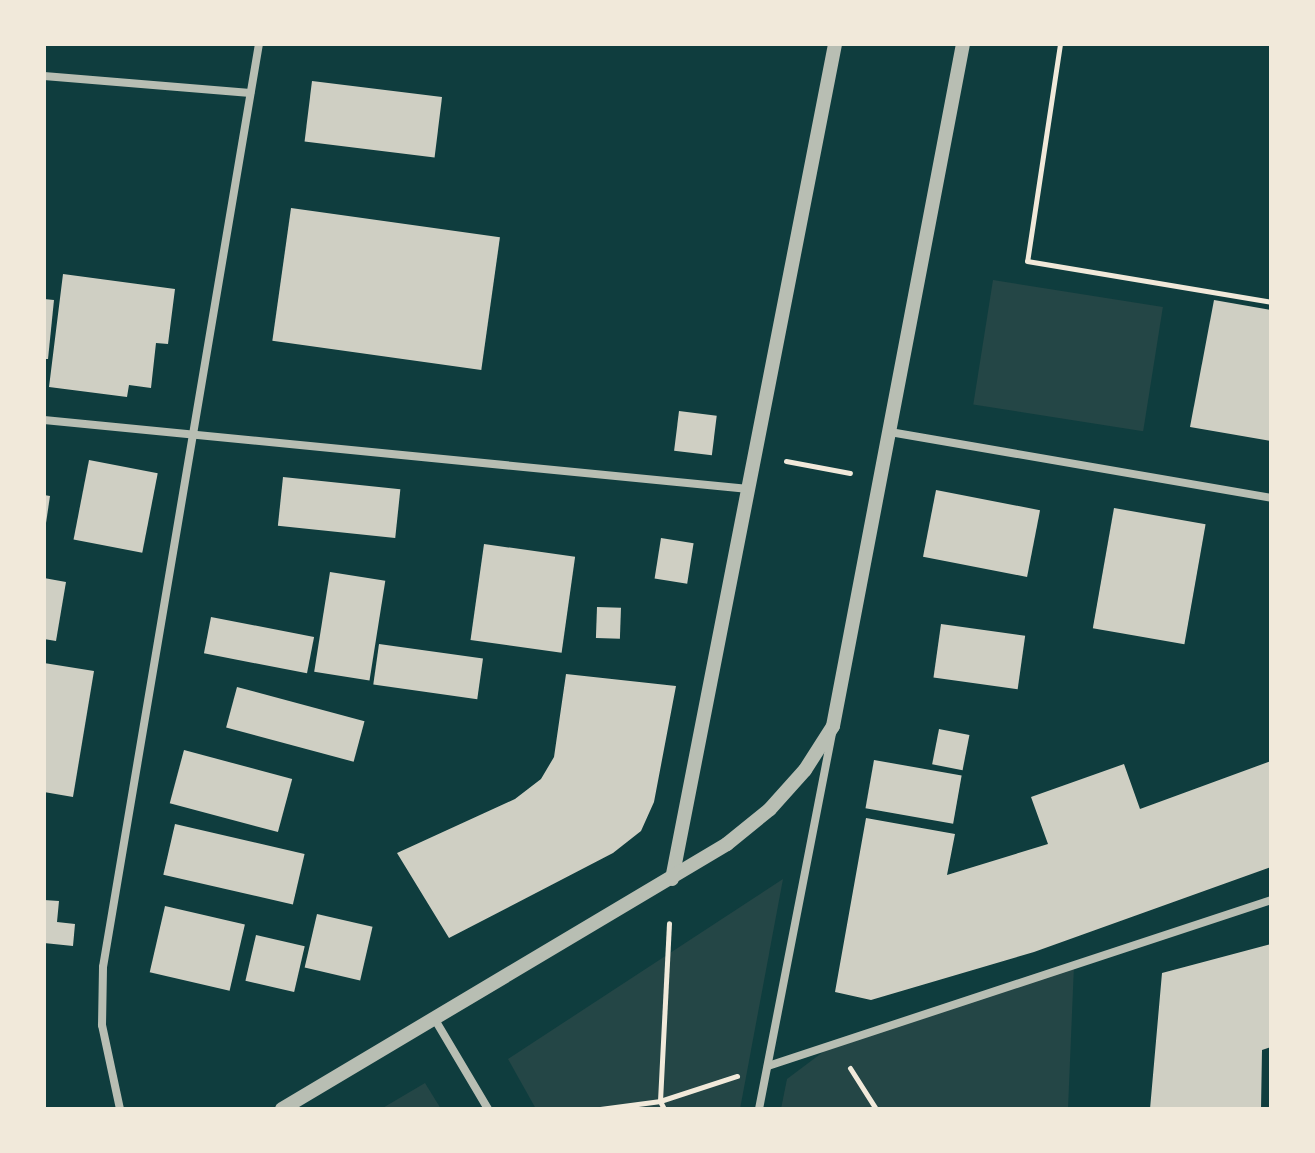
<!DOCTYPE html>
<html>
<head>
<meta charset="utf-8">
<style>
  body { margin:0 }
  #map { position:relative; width:1315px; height:1153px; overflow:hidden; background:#0f3d3e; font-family:Helvetica,sans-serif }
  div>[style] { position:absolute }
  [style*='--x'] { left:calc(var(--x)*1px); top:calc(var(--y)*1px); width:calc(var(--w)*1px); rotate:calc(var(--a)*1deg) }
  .green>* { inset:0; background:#244646; transform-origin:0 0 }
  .building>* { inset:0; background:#cfcfc3; transform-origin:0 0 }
  .path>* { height:5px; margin:-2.5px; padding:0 2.5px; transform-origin:2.5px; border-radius:2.5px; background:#f1e9da }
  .minor>* { height:8px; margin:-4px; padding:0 4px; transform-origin:4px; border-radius:4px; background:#b8beb3 }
  .tertiary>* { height:14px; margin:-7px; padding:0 7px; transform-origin:7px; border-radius:7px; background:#b8beb3 }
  span { translate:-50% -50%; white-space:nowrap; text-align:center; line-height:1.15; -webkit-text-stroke:6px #f1e9da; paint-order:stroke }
  .frame { position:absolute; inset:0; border:46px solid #f1e9da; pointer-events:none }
</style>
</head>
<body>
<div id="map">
  <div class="green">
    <i style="left:993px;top:280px;width:172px;height:126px;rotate:9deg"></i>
    <i style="clip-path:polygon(783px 879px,740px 1109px,536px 1109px,508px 1059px)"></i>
    <i style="clip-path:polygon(1074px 965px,1068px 1109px,781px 1109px,787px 1079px,835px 1043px)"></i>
    <i style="clip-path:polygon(425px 1083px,441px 1109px,381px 1109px)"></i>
  </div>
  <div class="building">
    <i style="left:312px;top:81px;width:131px;height:61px;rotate:7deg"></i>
    <i style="left:291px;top:208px;width:211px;height:134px;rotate:8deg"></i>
    <i style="clip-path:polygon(63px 274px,175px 289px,168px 344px,156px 343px,151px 388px,129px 385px,127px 397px,49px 387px)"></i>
    <i style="clip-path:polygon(44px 299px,54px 300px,48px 359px,44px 359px)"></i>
    <i style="clip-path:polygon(1214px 300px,1271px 310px,1271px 441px,1190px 427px)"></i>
    <i style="left:679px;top:411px;width:38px;height:40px;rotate:7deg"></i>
    <i style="left:89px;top:460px;width:70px;height:81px;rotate:11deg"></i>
    <i style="left:283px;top:477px;width:118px;height:49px;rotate:6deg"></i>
    <i style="left:936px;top:490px;width:106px;height:68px;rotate:11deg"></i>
    <i style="clip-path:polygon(44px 495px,50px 496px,46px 523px,44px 523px)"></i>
    <i style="left:1114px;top:508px;width:93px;height:122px;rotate:10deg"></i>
    <i style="left:661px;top:538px;width:33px;height:41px;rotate:9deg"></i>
    <i style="left:484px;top:544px;width:92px;height:97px;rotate:8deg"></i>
    <i style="left:330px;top:572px;width:56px;height:101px;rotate:9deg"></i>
    <i style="clip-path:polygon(44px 578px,66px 582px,56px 641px,44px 639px)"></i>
    <i style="left:597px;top:607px;width:24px;height:31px;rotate:2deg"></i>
    <i style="left:211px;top:617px;width:105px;height:37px;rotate:11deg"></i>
    <i style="left:941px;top:624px;width:85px;height:54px;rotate:8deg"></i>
    <i style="left:379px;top:644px;width:105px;height:41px;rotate:8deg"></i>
    <i style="clip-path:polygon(44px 663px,94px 671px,73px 797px,44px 792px)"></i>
    <i style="clip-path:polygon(566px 674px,676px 686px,654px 802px,641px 831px,613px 853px,449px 938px,397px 853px,515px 799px,541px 779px,554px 757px)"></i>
    <i style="left:237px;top:687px;width:132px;height:42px;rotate:15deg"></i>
    <i style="left:939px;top:729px;width:31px;height:36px;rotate:11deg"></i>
    <i style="left:184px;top:750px;width:112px;height:55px;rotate:15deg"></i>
    <i style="left:874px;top:760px;width:89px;height:49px;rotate:10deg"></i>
    <i style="clip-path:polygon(1271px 761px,1271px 867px,1034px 952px,871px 1000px,835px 992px,866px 818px,955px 834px,947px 875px,1048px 844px,1031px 797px,1124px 764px,1140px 809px)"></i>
    <i style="left:175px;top:824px;width:133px;height:52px;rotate:13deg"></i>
    <i style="clip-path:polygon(44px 900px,59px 901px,57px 922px,75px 924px,73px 946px,44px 943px)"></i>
    <i style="left:165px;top:906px;width:82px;height:68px;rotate:13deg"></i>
    <i style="left:317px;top:914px;width:57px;height:55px;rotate:13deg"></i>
    <i style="left:256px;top:935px;width:50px;height:47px;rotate:13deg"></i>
    <i style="clip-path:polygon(1271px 944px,1271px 1047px,1262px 1050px,1261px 1109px,1150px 1109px,1162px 973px)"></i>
  </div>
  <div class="path">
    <i style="--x:1060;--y:44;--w:219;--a:98.6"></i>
    <i style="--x:1027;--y:261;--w:247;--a:9.5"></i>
    <i style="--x:786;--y:461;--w:65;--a:10.6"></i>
    <i style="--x:850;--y:1068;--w:49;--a:57.6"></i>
    <i style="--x:600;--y:1109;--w:61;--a:-7.6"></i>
    <i style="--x:660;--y:1101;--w:81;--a:-18"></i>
    <i style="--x:664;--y:1109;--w:9;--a:-117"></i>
    <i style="--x:660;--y:1101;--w:178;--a:-87.1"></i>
  </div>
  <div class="minor">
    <i style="--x:44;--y:76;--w:207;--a:4.7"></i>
    <i style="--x:44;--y:420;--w:708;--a:5.59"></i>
    <i style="--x:890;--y:432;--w:387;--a:9.8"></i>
    <i style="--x:434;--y:1018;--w:106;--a:59.3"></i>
    <i style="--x:768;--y:1066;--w:530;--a:-18.26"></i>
    <i style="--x:120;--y:1109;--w:86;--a:-102.1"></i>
    <i style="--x:102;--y:1025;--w:58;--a:-89"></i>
    <i style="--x:103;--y:967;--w:936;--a:-80.41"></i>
    <i style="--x:759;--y:1109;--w:381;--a:-79"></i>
  </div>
  <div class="tertiary">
    <i style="--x:672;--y:879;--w:851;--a:-78.95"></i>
    <i style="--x:282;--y:1109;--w:518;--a:-30.77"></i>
    <i style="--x:727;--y:844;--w:55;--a:-39.1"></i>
    <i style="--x:770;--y:809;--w:52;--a:-48.1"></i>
    <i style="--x:805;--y:770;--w:52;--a:-57.5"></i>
    <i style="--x:833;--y:726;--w:694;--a:-79.21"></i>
  </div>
  <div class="frame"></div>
</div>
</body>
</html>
